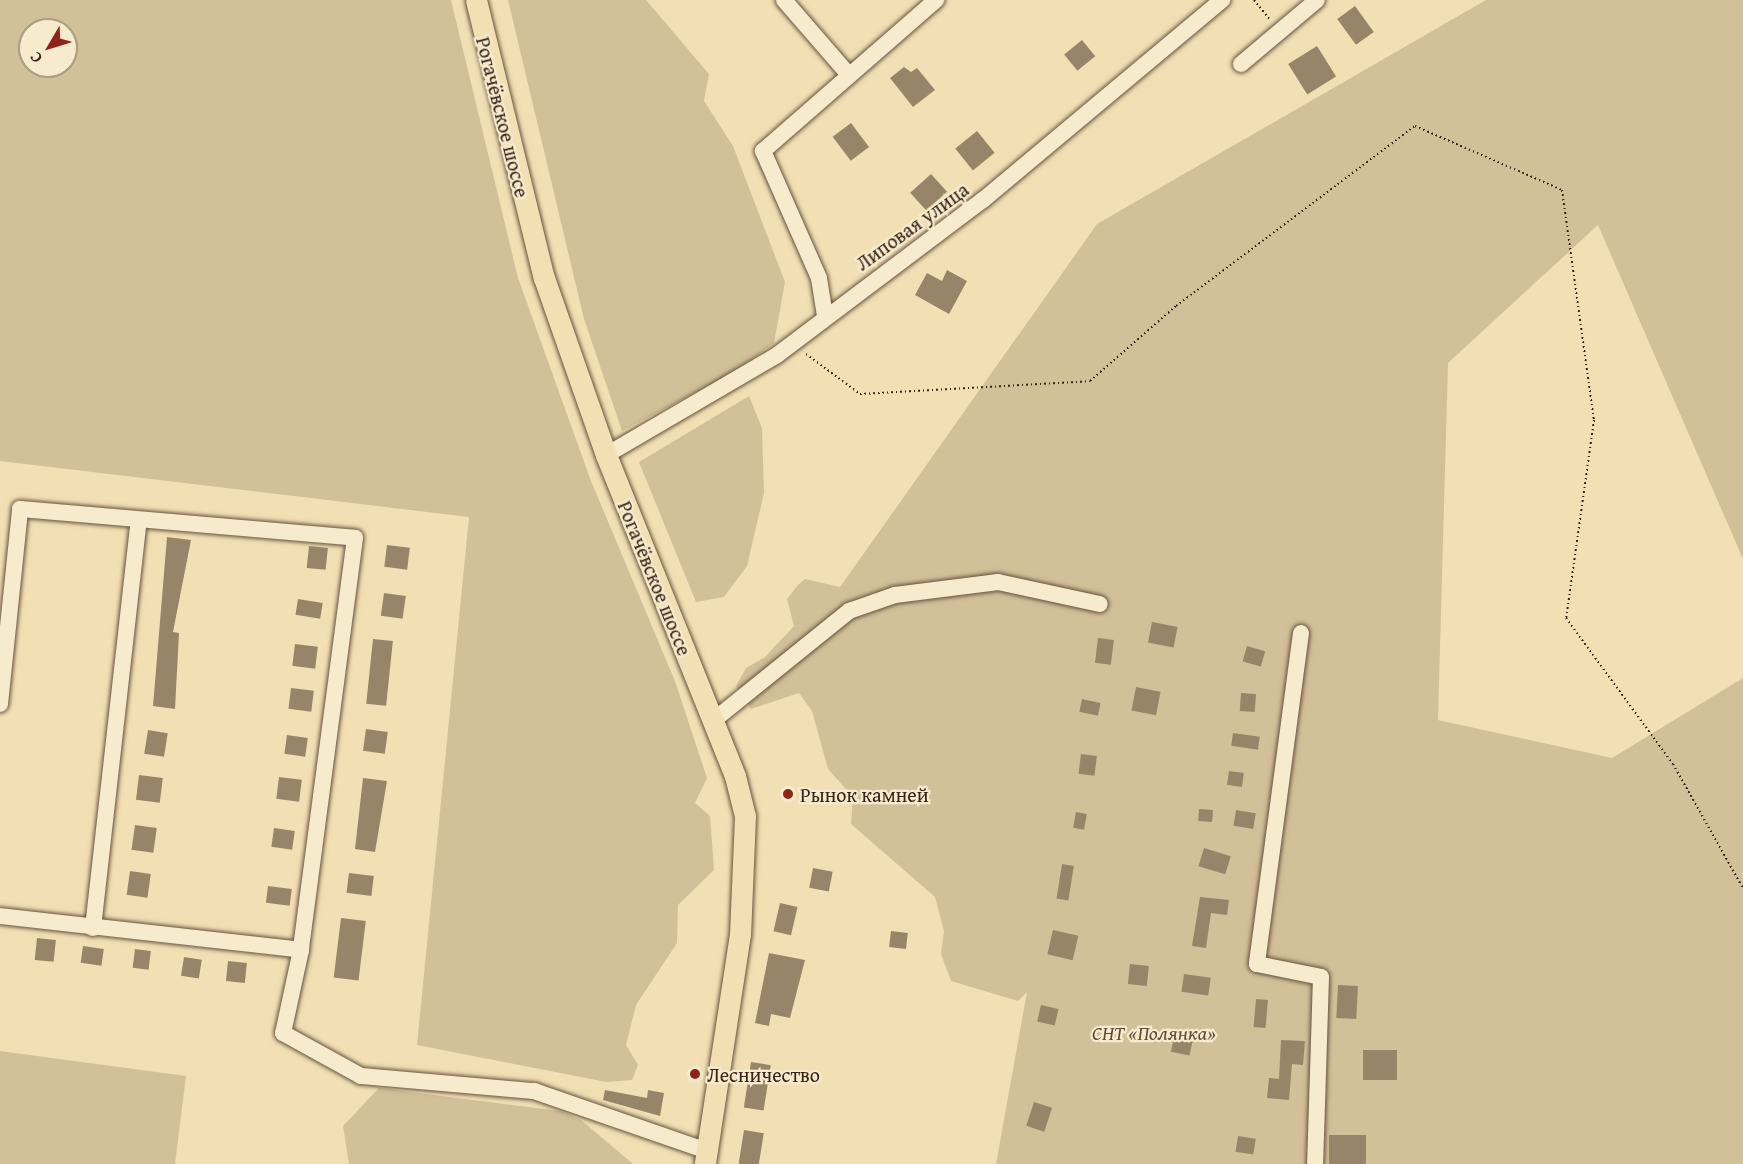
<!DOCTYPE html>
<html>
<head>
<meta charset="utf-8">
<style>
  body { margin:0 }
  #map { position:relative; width:1743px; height:1164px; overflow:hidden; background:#f2e0b4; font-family:"Gentium Book Plus",serif }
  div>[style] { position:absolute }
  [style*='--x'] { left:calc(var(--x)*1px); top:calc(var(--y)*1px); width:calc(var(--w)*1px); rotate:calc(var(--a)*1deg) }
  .green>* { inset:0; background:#d2c099 }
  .building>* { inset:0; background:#988569; transform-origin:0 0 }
  .path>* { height:2px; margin-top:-1px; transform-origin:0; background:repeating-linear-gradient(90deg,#372318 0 1.5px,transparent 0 4.5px) }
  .roads { filter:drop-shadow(0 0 2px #66523f) drop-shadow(0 0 2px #66523f) }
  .minor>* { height:16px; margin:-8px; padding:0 8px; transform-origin:8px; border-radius:8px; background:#f7ebce }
  .major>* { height:21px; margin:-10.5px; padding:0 10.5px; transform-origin:10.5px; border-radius:10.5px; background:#f2e0b4 }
  .dots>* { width:16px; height:16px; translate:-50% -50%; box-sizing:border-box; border:3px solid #f7ebce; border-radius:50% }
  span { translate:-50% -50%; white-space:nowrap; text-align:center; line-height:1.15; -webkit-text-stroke:4.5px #f7ebce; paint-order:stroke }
  .street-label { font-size:20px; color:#372318 }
  .poi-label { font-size:20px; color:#372318 }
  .left { translate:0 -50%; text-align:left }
  .park-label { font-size:20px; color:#5e4a38; font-style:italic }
  .north { position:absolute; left:18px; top:18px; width:60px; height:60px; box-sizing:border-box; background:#f7ebce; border:2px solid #aa9b85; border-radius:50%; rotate:232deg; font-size:16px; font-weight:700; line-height:24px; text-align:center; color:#372318 }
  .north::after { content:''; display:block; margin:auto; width:21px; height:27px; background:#8f2418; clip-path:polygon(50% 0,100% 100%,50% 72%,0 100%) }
</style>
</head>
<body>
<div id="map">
  <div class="green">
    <i style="clip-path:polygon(evenodd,0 0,451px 0,518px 278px,591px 481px,675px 681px,707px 778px,695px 803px,710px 816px,714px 870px,678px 905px,677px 943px,636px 1005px,626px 1045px,638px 1065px,632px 1080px,606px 1082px,417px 1045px,469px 517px,0 461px,0 0,30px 30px,66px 30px,66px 66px,30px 66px,30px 30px)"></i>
    <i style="clip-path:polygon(508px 0,646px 0,709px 74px,704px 101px,733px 146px,785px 282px,774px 343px,736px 371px,622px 431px,584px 319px)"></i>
    <i style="clip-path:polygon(1486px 0,1743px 0,1743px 559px,1598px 225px,1448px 363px,1438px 720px,1612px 758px,1743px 678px,1743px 1164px,996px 1164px,1027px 992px,1018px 1001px,951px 981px,941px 954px,944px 931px,935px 897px,851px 824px,853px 797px,828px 769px,812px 711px,799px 693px,751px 709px,736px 686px,746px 668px,765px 657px,794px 626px,787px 599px,798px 585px,805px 579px,840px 587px,1097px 224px)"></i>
    <i style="clip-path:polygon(749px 396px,762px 428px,764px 493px,747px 566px,724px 597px,696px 602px,639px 462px)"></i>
    <i style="clip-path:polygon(0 1051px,186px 1076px,175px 1164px,0 1164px)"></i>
    <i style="clip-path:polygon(379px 1088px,560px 1111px,581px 1120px,633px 1164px,349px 1164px,343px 1126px)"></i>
  </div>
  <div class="building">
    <i style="left:1355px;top:6px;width:32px;height:22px;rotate:54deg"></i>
    <i style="left:1082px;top:40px;width:21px;height:23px;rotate:51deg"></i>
    <i style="left:1317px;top:46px;width:36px;height:34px;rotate:58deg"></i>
    <i style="clip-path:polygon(904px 67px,911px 72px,917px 68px,935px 90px,913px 107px,890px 78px)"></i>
    <i style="left:851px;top:123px;width:30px;height:23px;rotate:53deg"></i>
    <i style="left:977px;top:131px;width:28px;height:28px;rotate:51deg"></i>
    <i style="left:931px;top:174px;width:24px;height:28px;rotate:48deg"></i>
    <i style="clip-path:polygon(947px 270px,967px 281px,949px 314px,915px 295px,927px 273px,942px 281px)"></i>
    <i style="clip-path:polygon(167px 537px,191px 540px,173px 632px,179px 633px,175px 709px,153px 706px)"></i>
    <i style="left:387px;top:545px;width:23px;height:22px;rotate:7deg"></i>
    <i style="left:309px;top:546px;width:19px;height:22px;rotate:6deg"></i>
    <i style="left:384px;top:593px;width:22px;height:23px;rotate:8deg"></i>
    <i style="left:298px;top:599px;width:25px;height:16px;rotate:9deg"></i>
    <i style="left:1152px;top:622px;width:26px;height:21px;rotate:11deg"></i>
    <i style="left:1098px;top:638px;width:16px;height:25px;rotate:7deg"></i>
    <i style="left:373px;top:639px;width:20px;height:65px;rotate:6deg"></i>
    <i style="left:295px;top:644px;width:23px;height:22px;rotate:7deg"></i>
    <i style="left:1247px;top:646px;width:19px;height:16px;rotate:16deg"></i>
    <i style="left:1136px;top:687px;width:25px;height:24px;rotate:11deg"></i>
    <i style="left:291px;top:688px;width:23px;height:21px;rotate:7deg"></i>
    <i style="left:1241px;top:693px;width:15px;height:18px;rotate:4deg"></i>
    <i style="left:1082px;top:699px;width:19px;height:13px;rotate:12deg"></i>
    <i style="left:366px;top:729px;width:22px;height:22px;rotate:8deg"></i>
    <i style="left:148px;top:730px;width:20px;height:24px;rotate:9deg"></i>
    <i style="left:1233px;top:733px;width:27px;height:13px;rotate:8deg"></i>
    <i style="left:287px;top:735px;width:21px;height:19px;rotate:8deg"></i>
    <i style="left:1081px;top:754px;width:16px;height:20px;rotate:7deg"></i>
    <i style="left:1229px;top:771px;width:15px;height:14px;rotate:8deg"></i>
    <i style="left:139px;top:775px;width:24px;height:25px;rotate:7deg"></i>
    <i style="left:279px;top:777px;width:23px;height:22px;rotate:7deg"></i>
    <i style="clip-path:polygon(363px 778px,387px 781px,375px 852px,355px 849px)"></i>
    <i style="left:1199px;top:809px;width:14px;height:12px;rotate:4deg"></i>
    <i style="left:1236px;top:810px;width:20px;height:16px;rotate:9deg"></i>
    <i style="left:1076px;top:812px;width:11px;height:16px;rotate:10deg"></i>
    <i style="left:135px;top:825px;width:22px;height:25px;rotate:8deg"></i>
    <i style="left:274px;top:828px;width:21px;height:19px;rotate:8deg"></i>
    <i style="left:1204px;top:848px;width:28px;height:19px;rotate:17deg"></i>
    <i style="left:1062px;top:864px;width:12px;height:35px;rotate:9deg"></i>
    <i style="left:813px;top:868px;width:20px;height:20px;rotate:11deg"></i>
    <i style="left:130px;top:871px;width:21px;height:24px;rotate:8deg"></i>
    <i style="left:349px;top:873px;width:25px;height:20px;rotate:7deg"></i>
    <i style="left:268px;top:886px;width:24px;height:17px;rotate:7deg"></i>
    <i style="clip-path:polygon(1200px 897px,1229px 900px,1227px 915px,1211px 913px,1206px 948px,1192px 946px)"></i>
    <i style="left:780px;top:903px;width:18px;height:29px;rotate:13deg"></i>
    <i style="left:341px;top:918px;width:25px;height:60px;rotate:7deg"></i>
    <i style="left:1053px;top:930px;width:26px;height:25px;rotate:13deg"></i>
    <i style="left:891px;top:931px;width:17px;height:16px;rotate:7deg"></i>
    <i style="left:37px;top:938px;width:19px;height:22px;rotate:6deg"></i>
    <i style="left:83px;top:946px;width:21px;height:17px;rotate:8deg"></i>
    <i style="left:135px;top:949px;width:16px;height:19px;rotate:7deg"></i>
    <i style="clip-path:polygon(769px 953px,805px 960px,790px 1018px,771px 1014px,769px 1026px,755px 1023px)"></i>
    <i style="left:184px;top:957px;width:18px;height:19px;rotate:9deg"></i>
    <i style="left:228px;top:961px;width:19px;height:20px;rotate:6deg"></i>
    <i style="left:1130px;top:964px;width:19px;height:20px;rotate:6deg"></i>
    <i style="left:1184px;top:974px;width:27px;height:18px;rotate:8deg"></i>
    <i style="left:1338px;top:985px;width:20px;height:33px;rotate:3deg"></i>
    <i style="left:1256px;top:999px;width:12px;height:28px;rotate:5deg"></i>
    <i style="left:1041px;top:1005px;width:18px;height:17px;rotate:13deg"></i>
    <i style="left:1174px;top:1037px;width:19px;height:15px;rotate:12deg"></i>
    <i style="clip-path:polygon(1281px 1040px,1305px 1041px,1303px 1065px,1292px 1064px,1289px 1100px,1267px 1098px,1269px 1078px,1279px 1079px)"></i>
    <i style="left:1363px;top:1050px;width:34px;height:30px"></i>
    <i style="left:751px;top:1062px;width:20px;height:46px;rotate:9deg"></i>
    <i style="clip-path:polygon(605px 1090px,647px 1098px,648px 1090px,664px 1093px,660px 1116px,603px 1100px)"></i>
    <i style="left:1034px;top:1102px;width:19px;height:25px;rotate:18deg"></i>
    <i style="left:744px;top:1130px;width:20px;height:34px;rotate:9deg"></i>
    <i style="left:1366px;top:1135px;width:29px;height:37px;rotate:90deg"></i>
    <i style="left:1238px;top:1136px;width:18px;height:16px;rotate:9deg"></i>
  </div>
  <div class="path">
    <i style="--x:1254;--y:0;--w:26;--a:51"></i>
    <i style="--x:806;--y:354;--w:67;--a:36.5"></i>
    <i style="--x:860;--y:394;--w:230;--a:-3.2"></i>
    <i style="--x:1090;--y:381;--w:114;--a:-41.1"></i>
    <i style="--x:1176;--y:306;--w:299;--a:-37"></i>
    <i style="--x:1415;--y:126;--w:160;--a:23.5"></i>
    <i style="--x:1562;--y:190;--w:232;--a:82.1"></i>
    <i style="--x:1594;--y:420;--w:200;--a:98"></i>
    <i style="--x:1566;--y:618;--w:181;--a:53.8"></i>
    <i style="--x:1673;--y:764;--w:142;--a:60.6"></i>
  </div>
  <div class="roads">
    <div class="minor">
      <i style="--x:784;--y:0;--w:98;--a:49.1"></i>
      <i style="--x:1241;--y:64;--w:99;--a:-40.1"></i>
      <i style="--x:825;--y:316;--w:38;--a:-99"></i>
      <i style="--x:819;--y:278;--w:139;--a:-113.8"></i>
      <i style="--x:763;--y:151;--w:230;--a:-41.1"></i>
      <i style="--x:606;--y:455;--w:198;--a:-30.3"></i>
      <i style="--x:777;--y:355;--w:258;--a:-37"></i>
      <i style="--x:983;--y:200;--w:312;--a:-39.9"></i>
      <i style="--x:1301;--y:633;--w:334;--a:97.6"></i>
      <i style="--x:1257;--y:964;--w:65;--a:11.5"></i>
      <i style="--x:1321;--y:977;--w:187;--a:91.8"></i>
      <i style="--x:0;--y:704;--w:196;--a:-84.1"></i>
      <i style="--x:20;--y:509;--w:336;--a:4.9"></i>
      <i style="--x:355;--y:538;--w:416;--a:97.5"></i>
      <i style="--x:301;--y:950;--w:85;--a:102.2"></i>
      <i style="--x:283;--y:1033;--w:89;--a:28.9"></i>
      <i style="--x:361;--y:1076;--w:174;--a:5"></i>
      <i style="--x:534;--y:1091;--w:183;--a:19.1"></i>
      <i style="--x:714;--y:720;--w:174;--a:-38.9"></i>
      <i style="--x:849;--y:611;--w:49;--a:-19.2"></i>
      <i style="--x:895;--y:595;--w:104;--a:-7.2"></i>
      <i style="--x:998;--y:582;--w:104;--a:12.2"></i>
      <i style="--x:0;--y:916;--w:303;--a:6.4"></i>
      <i style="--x:93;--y:928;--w:410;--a:-83.6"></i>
    </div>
    <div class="major">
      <i style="--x:476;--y:0;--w:286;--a:76.3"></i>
      <i style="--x:544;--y:278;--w:188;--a:70.7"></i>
      <i style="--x:606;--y:455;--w:346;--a:68.1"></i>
      <i style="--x:735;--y:776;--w:41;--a:76"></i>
      <i style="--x:745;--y:816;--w:118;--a:92.4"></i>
      <i style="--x:740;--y:934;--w:233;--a:98.7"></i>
    </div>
  </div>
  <div class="dots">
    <i style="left:788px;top:794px;background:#8f2418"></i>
    <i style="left:695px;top:1074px;background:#8f2418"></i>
  </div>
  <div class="street-label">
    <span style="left:503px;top:117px;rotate:76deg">Рогачёвское шоссе</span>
    <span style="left:912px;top:226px;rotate:-36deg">Липовая улица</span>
    <span style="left:655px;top:578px;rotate:68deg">Рогачёвское шоссе</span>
  </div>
  <div class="poi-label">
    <span class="left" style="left:800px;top:794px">Рынок камней</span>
    <span class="left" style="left:707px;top:1074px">Лесничество</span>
  </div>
  <div class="park-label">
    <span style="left:1154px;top:1032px">СНТ «Полянка»</span>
  </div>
  <div class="north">С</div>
</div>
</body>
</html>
